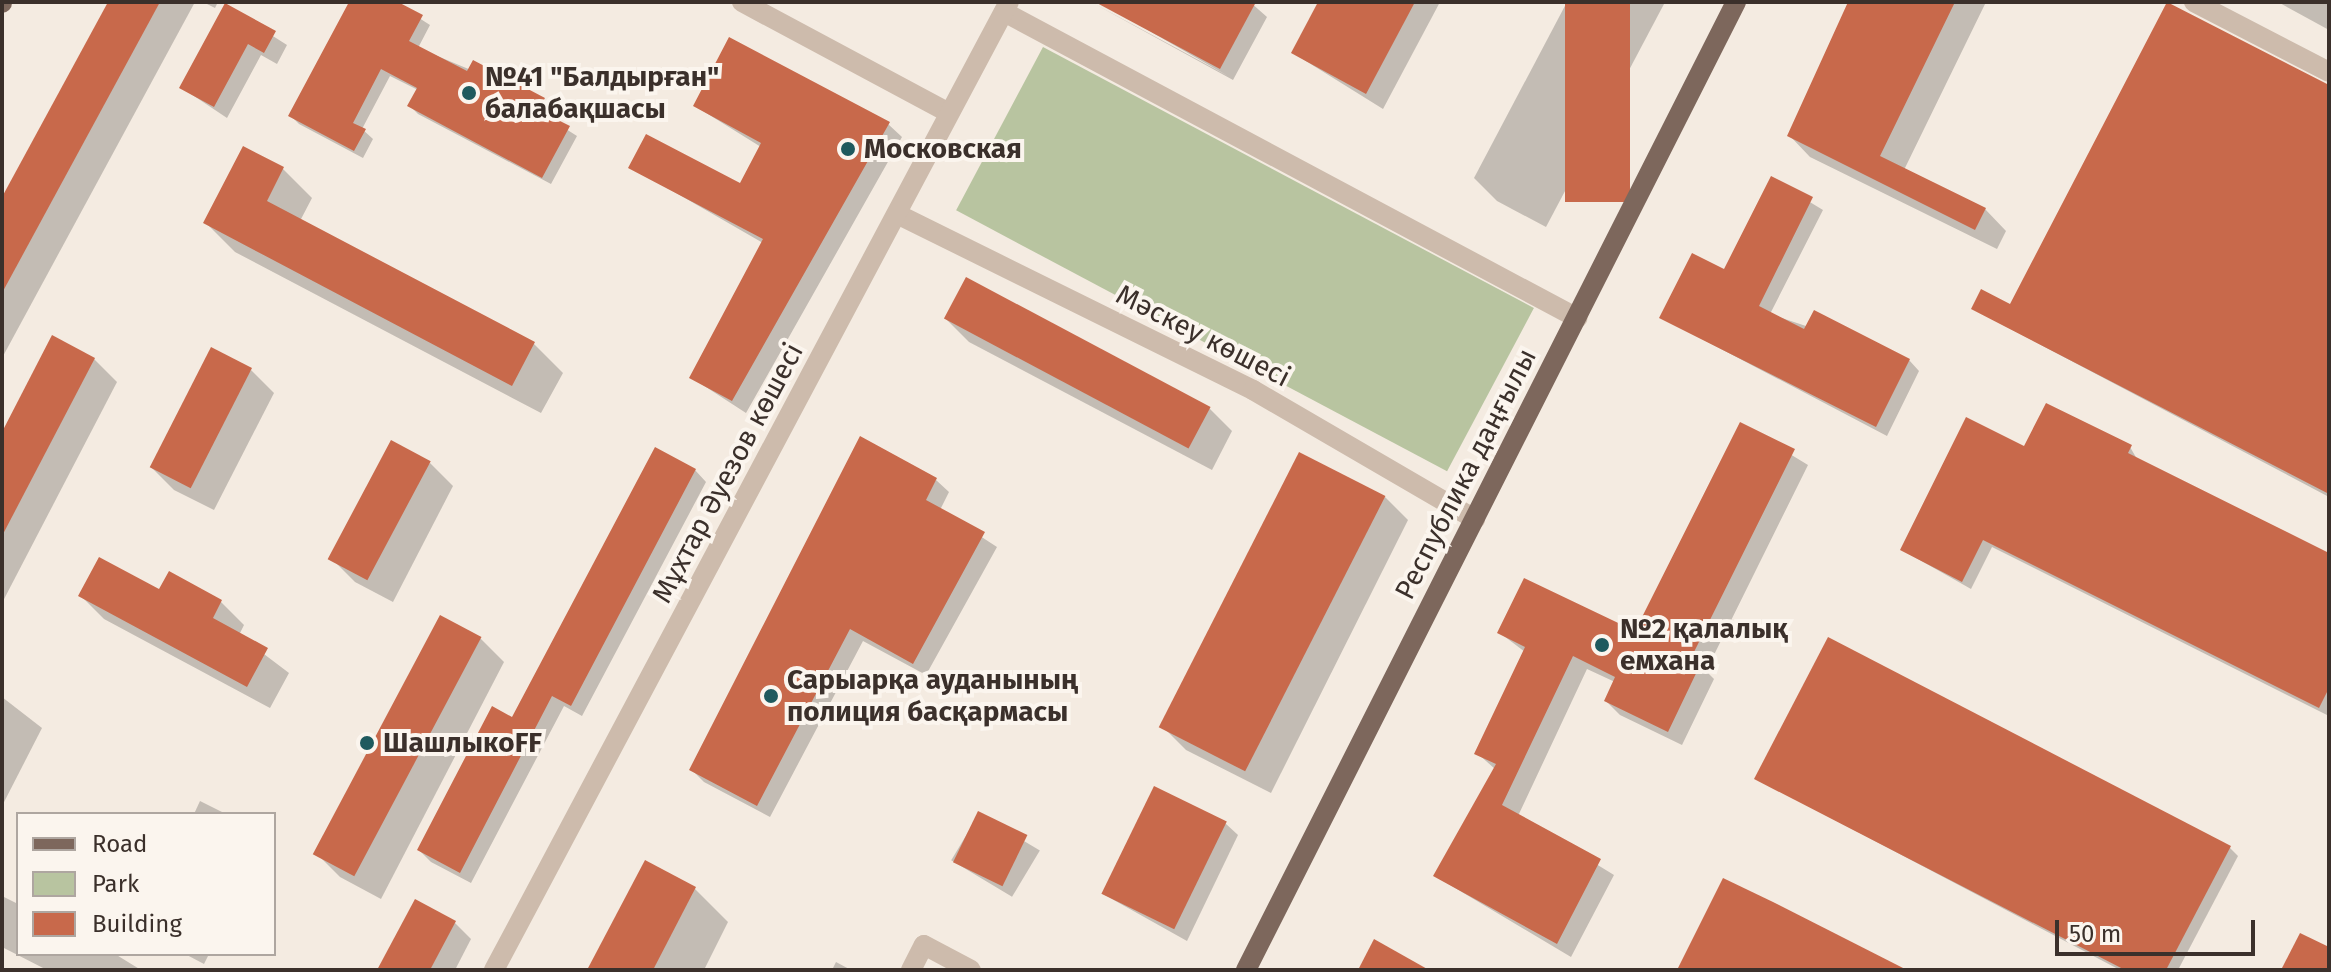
<!DOCTYPE html>
<html>
<head>
<meta charset="utf-8">
<style>
  body { margin:0 }
  #map { position:relative; width:2331px; height:972px; overflow:hidden; background:#f4ebe1; font-family:"Fira Sans",sans-serif }
  div>[style] { position:absolute }
  [style*='--x'] { left:calc(var(--x)*1px); top:calc(var(--y)*1px); width:calc(var(--w)*1px); rotate:calc(var(--a)*1deg) }
  .green>* { inset:0; background:#b8c4a0; transform-origin:0 0 }
  .shadow>* { inset:0; background:#0003; transform-origin:0 0 }
  .building>* { inset:0; background:#c8694b; transform-origin:0 0 }
  .minor>* { height:20px; margin:-10px; padding:0 10px; transform-origin:10px; border-radius:10px; background:#cdbbac }
  .major>* { height:20px; margin:-10px; padding:0 10px; transform-origin:10px; border-radius:10px; background:#7d675c }
  .dots>* { width:22px; height:22px; translate:-50% -50%; box-sizing:border-box; border:4px solid #fbf5ee; border-radius:50% }
  span { translate:-50% -50%; white-space:nowrap; text-align:center; line-height:1.15; -webkit-text-stroke:8px #fbf5ee; paint-order:stroke }
  .poi-label { font-size:28px; color:#3b302b; font-weight:700 }
  .left { translate:0 -50%; text-align:left }
  .street-label { font-size:28px; color:#3b302b }
  .frame { position:absolute; inset:0; border:4px solid #3b302b; pointer-events:none }
  .legend { position:absolute; left:16px; top:812px; width:260px; height:144px; box-sizing:border-box; background:#fbf5ee; border:2px solid #aea6a0; margin:0; padding:10px 14px; list-style:none; font-size:24px; color:#3b302b }
  .legend li { display:flex; align-items:center; gap:16px; height:40px }
  .legend b { width:40px; border:2px solid #aea6a0 }
  .scale { position:absolute; left:2055px; top:920px; width:200px; height:36px; box-sizing:border-box; border:4px solid #3b302b; border-top:0; padding-left:10px; font-size:24px; line-height:28px; white-space:nowrap; color:#3b302b; -webkit-text-stroke:6px #fbf5ee; paint-order:stroke }
</style>
</head>
<body>
<div id="map">
  <div class="green">
    <i style="left:1043px;top:47px;width:556px;height:185px;rotate:28deg"></i>
  </div>
  <div class="shadow">
    <i style="clip-path:polygon(110px 2px,195px 2px,2px 358px,2px 201px)"></i>
    <i style="clip-path:polygon(203px 2px,218px 2px,215px 8px)"></i>
    <i style="clip-path:polygon(351px 2px,394px 2px,430px 25px,418px 48px,543px 100px,552px 108px,547px 117px,577px 136px,551px 184px,418px 114px,410px 106px,418px 90px,390px 76px,362px 129px,373px 139px,363px 158px,299px 124px,291px 116px)"></i>
    <i style="clip-path:polygon(1091px 2px,1228px 76px,1099px 2px,1250px 2px,1267px 17px,1233px 80px)"></i>
    <i style="clip-path:polygon(1320px 2px,1440px 2px,1383px 109px,1293px 53px)"></i>
    <i style="clip-path:polygon(1567px 2px,1664px 4px,1546px 227px,1497px 201px,1474px 178px)"></i>
    <i style="clip-path:polygon(1851px 2px,1986px 2px,1904px 170px,1985px 209px,2006px 231px,1997px 249px,1810px 157px,1789px 135px)"></i>
    <i style="clip-path:polygon(2278px 2px,2329px 2px,2329px 30px)"></i>
    <i style="clip-path:polygon(226px 6px,287px 45px,277px 64px,261px 55px,227px 118px,182px 88px)"></i>
    <i style="clip-path:polygon(2329px 87px,2329px 497px,1973px 309px,2011px 307px)"></i>
    <i style="clip-path:polygon(695px 106px,888px 124px,902px 137px,746px 413px,692px 378px,763px 243px,631px 167px,740px 186px,761px 147px)"></i>
    <i style="clip-path:polygon(244px 149px,283px 169px,312px 198px,300px 221px,534px 344px,563px 373px,541px 413px,235px 252px,206px 223px)"></i>
    <i style="clip-path:polygon(1772px 179px,1823px 210px,1770px 314px,1909px 360px,1919px 371px,1887px 436px,1662px 318px,1725px 272px)"></i>
    <i style="clip-path:polygon(946px 319px,1209px 408px,1232px 431px,1212px 470px,969px 342px)"></i>
    <i style="clip-path:polygon(94px 359px,117px 382px,2px 603px,2px 437px)"></i>
    <i style="clip-path:polygon(251px 370px,274px 393px,214px 510px,174px 490px,151px 467px)"></i>
    <i style="clip-path:polygon(1741px 424px,1808px 465px,1706px 671px,1714px 679px,1682px 745px,1620px 715px,1606px 701px,1615px 682px,1587px 669px,1518px 816px,1614px 875px,1571px 957px,1435px 876px,1495px 769px,1477px 753px,1525px 652px,1500px 633px,1636px 634px)"></i>
    <i style="clip-path:polygon(2130px 447px,2137px 459px,2329px 556px,2327px 715px,1992px 547px,1971px 589px,1902px 550px,2025px 449px)"></i>
    <i style="clip-path:polygon(430px 463px,453px 486px,393px 602px,355px 582px,332px 559px)"></i>
    <i style="clip-path:polygon(695px 470px,706px 482px,582px 716px,564px 706px,471px 883px,431px 862px,419px 850px)"></i>
    <i style="clip-path:polygon(936px 480px,949px 492px,940px 510px,997px 547px,926px 675px,863px 641px,770px 817px,704px 782px,691px 769px)"></i>
    <i style="clip-path:polygon(1385px 497px,1408px 520px,1271px 793px,1186px 750px,1163px 727px)"></i>
    <i style="clip-path:polygon(169px 574px,221px 602px,244px 625px,239px 635px,289px 673px,270px 708px,104px 619px,81px 596px,160px 592px)"></i>
    <i style="clip-path:polygon(440px 617px,481px 639px,504px 662px,381px 899px,340px 877px,317px 854px)"></i>
    <i style="clip-path:polygon(2px 697px,42px 728px,2px 806px)"></i>
    <i style="clip-path:polygon(1757px 779px,2230px 848px,2238px 856px,2178px 970px,2120px 970px)"></i>
    <i style="clip-path:polygon(200px 801px,226px 814px,194px 814px)"></i>
    <i style="left:979px;top:814px;width:71px;height:54px;rotate:31deg"></i>
    <i style="clip-path:polygon(1225px 823px,1238px 835px,1187px 941px,1103px 894px)"></i>
    <i style="clip-path:polygon(646px 863px,695px 889px,728px 922px,704px 970px,589px 970px)"></i>
    <i style="clip-path:polygon(2px 896px,18px 904px,18px 954px,115px 954px,141px 970px,47px 970px,2px 947px)"></i>
    <i style="clip-path:polygon(455px 923px,471px 939px,455px 970px,379px 970px)"></i>
    <i style="clip-path:polygon(185px 954px,209px 954px,204px 964px)"></i>
    <i style="clip-path:polygon(836px 962px,851px 970px,832px 970px)"></i>
  </div>
  <div class="building">
    <i style="clip-path:polygon(108px 2px,160px 2px,2px 293px,2px 197px)"></i>
    <i style="clip-path:polygon(349px 2px,398px 2px,423px 15px,409px 41px,467px 71px,473px 60px,545px 98px,538px 110px,570px 126px,542px 178px,407px 106px,417px 88px,381px 69px,353px 123px,366px 129px,354px 151px,288px 116px)"></i>
    <i style="clip-path:polygon(1095px 2px,1256px 2px,1220px 69px)"></i>
    <i style="clip-path:polygon(1318px 2px,1415px 2px,1366px 94px,1291px 53px)"></i>
    <i style="left:1565px;top:2px;width:65px;height:200px"></i>
    <i style="clip-path:polygon(1848px 2px,1955px 2px,1880px 156px,1986px 208px,1975px 230px,1787px 136px)"></i>
    <i style="clip-path:polygon(2167px 2px,2329px 85px,2329px 494px,1971px 309px,1981px 289px,2010px 304px)"></i>
    <i style="clip-path:polygon(225px 3px,276px 31px,264px 53px,248px 44px,214px 107px,179px 88px)"></i>
    <i style="clip-path:polygon(729px 37px,890px 122px,732px 401px,689px 378px,763px 239px,628px 168px,646px 134px,740px 183px,761px 143px,693px 106px)"></i>
    <i style="clip-path:polygon(243px 146px,284px 167px,267px 201px,535px 342px,512px 386px,203px 223px)"></i>
    <i style="clip-path:polygon(1771px 176px,1813px 197px,1759px 306px,1804px 329px,1814px 310px,1910px 359px,1876px 427px,1659px 318px,1692px 253px,1724px 269px)"></i>
    <i style="left:966px;top:277px;width:277px;height:47px;rotate:28deg"></i>
    <i style="clip-path:polygon(52px 335px,95px 358px,2px 536px,2px 432px)"></i>
    <i style="left:211px;top:347px;width:46px;height:135px;rotate:27deg"></i>
    <i style="clip-path:polygon(2046px 403px,2132px 445px,2128px 453px,2329px 553px,2329px 688px,2319px 708px,1983px 540px,1962px 582px,1900px 550px,1966px 417px,2024px 446px)"></i>
    <i style="clip-path:polygon(1740px 422px,1795px 449px,1691px 658px,1701px 663px,1668px 732px,1604px 701px,1615px 677px,1573px 656px,1502px 805px,1601px 859px,1557px 944px,1433px 876px,1496px 764px,1474px 754px,1525px 647px,1497px 633px,1524px 578px,1635px 631px)"></i>
    <i style="clip-path:polygon(860px 436px,937px 478px,926px 500px,985px 532px,913px 664px,850px 629px,757px 806px,689px 770px)"></i>
    <i style="left:391px;top:440px;width:45px;height:135px;rotate:28deg"></i>
    <i style="clip-path:polygon(655px 447px,696px 469px,571px 706px,552px 696px,460px 873px,417px 850px,492px 706px,512px 717px)"></i>
    <i style="left:1299px;top:452px;width:97px;height:309px;rotate:27deg"></i>
    <i style="clip-path:polygon(99px 557px,159px 589px,169px 571px,222px 600px,213px 618px,268px 648px,247px 687px,78px 596px)"></i>
    <i style="left:440px;top:615px;width:47px;height:271px;rotate:28deg"></i>
    <i style="clip-path:polygon(1828px 637px,2231px 846px,2166px 970px,2125px 970px,1754px 779px)"></i>
    <i style="left:1154px;top:786px;width:81px;height:120px;rotate:26deg"></i>
    <i style="left:978px;top:811px;width:55px;height:57px;rotate:26deg"></i>
    <i style="clip-path:polygon(645px 860px,696px 887px,653px 970px,587px 970px)"></i>
    <i style="clip-path:polygon(1723px 878px,1773px 902px,1907px 970px,1677px 970px)"></i>
    <i style="clip-path:polygon(415px 899px,456px 921px,430px 970px,377px 970px)"></i>
    <i style="clip-path:polygon(2300px 933px,2329px 947px,2329px 970px,2281px 970px)"></i>
    <i style="clip-path:polygon(1374px 939px,1429px 970px,1358px 970px)"></i>
  </div>
  <div class="minor">
    <i style="--x:742;--y:2;--w:235;--a:28.2"></i>
    <i style="--x:2194;--y:2;--w:152;--a:27.4"></i>
    <i style="--x:1004;--y:12;--w:650;--a:28.1"></i>
    <i style="--x:899;--y:215;--w:395;--a:26.3"></i>
    <i style="--x:1253;--y:390;--w:257;--a:30.2"></i>
    <i style="--x:494;--y:970;--w:1096;--a:-61.99"></i>
    <i style="--x:911;--y:970;--w:28;--a:-63"></i>
    <i style="--x:924;--y:945;--w:53;--a:28"></i>
  </div>
  <div class="major">
    <i style="--x:2;--y:3;--w:1;--a:-90"></i>
    <i style="--x:1246;--y:970;--w:1085;--a:-63.15"></i>
  </div>
  <div class="dots">
    <i style="left:469px;top:93px;background:#1f5a5e"></i>
    <i style="left:848px;top:149px;background:#1f5a5e"></i>
    <i style="left:1602px;top:645px;background:#1f5a5e"></i>
    <i style="left:771px;top:696px;background:#1f5a5e"></i>
    <i style="left:367px;top:743px;background:#1f5a5e"></i>
  </div>
  <div class="poi-label">
    <span class="left" style="left:485px;top:93px">№41 "Балдырған"<br>балабақшасы</span>
    <span class="left" style="left:864px;top:149px">Московская</span>
    <span class="left" style="left:1620px;top:645px">№2 қалалық<br>емхана</span>
    <span class="left" style="left:787px;top:696px">Сарыарқа ауданының<br>полиция басқармасы</span>
    <span class="left" style="left:383px;top:743px">ШашлыкoFF</span>
  </div>
  <div class="street-label">
    <span style="left:1203px;top:336px;rotate:27deg">Мәскеу көшесі</span>
    <span style="left:728px;top:473px;rotate:-62deg">Мұхтар Әуезов көшесі</span>
    <span style="left:1466px;top:474px;rotate:-63deg">Республика даңғылы</span>
  </div>
  <div class="frame"></div>
  <ul class="legend">
  <li><b style="height:10px;background:#7d675c"></b>Road</li>
  <li><b style="height:22px;background:#b8c4a0"></b>Park</li>
  <li><b style="height:22px;background:#c8694b"></b>Building</li>
  </ul>
  <div class="scale">50 m</div>
</div>
</body>
</html>
